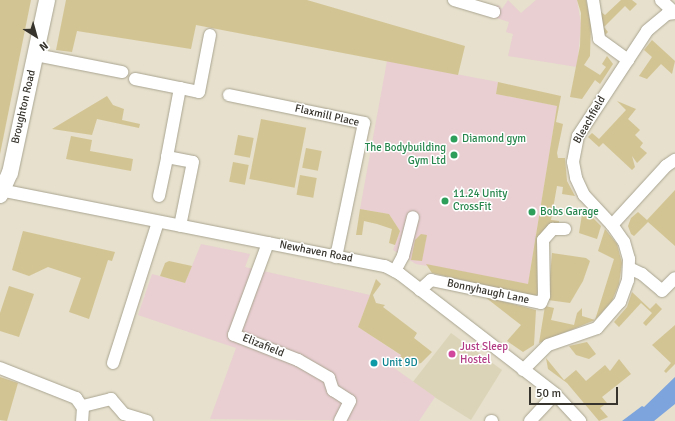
<!DOCTYPE html>
<html>
<head>
<meta charset="utf-8">
<style>
  body { margin:0 }
  #map { position:relative; width:675px; height:421px; overflow:hidden; background:#e6e0cc; font-family:Signika,sans-serif }
  div>[style] { position:absolute }
  [style*='--x'] { left:calc(var(--x)*1px); top:calc(var(--y)*1px); width:calc(var(--w)*1px); rotate:calc(var(--a)*1deg) }
  .built>* { inset:0; background:#dcd4b9 }
  .industrial>* { inset:0; background:#e9ced2 }
  .green>* { inset:0; background:#d3c494; transform-origin:0 0 }
  .water>* { inset:0; background:#7da4dc }
  .roads { filter:drop-shadow(0 0 1px #a9a491) drop-shadow(0 0 1px #a9a491) }
  .minor>* { height:12px; margin:-6px; padding:0 6px; transform-origin:6px; border-radius:6px; background:#fff }
  .major>* { height:16px; margin:-8px; padding:0 8px; transform-origin:8px; border-radius:8px; background:#fff }
  .dots>* { width:11px; height:11px; translate:-50% -50%; box-sizing:border-box; border:2px solid #fff; border-radius:50% }
  span { translate:-50% -50%; white-space:nowrap; text-align:center; line-height:1.15; -webkit-text-stroke:3px #fff; paint-order:stroke }
  .street-label { font-size:11px; color:#37342d }
  .leisure-label { font-size:11px; color:#27864d }
  .left { translate:0 -50%; text-align:left }
  .right { translate:-100% -50%; text-align:right }
  .hotel-label { font-size:11px; color:#b23c85 }
  .culture-label { font-size:11px; color:#0d838f }
  .north { position:absolute; left:16px; top:16px; width:40px; height:40px; -webkit-text-stroke:3px #fff; paint-order:stroke; rotate:143deg; font-size:11px; font-weight:700; line-height:16px; text-align:center; color:#37342d }
  .north::after { content:''; display:block; margin:auto; width:14px; height:18px; background:#37342d; clip-path:polygon(50% 0,100% 100%,50% 72%,0 100%) }
  .scale { position:absolute; left:529px; top:387px; width:89px; height:18px; box-sizing:border-box; border:2px solid #37342d; border-top:0; padding-left:5px; font-size:12px; line-height:14px; white-space:nowrap; color:#37342d; -webkit-text-stroke:3px #fff; paint-order:stroke }
</style>
</head>
<body>
<div id="map">
  <div class="built">
    <i style="clip-path:polygon(451px 333px,502px 370px,471px 420px,412px 383px)"></i>
  </div>
  <div class="industrial">
    <i style="clip-path:polygon(508px 0,521px 13px,536px 0,577px 0,581px 24px,577px 67px,508px 56px,513px 34px,506px 32px,509px 22px,493px 17px,495px 7px,498px 5px,502px 9px)"></i>
    <i style="clip-path:polygon(387px 61px,498px 82px,496px 94px,557px 106px,528px 284px,416px 264px,393px 250px,400px 231px,389px 214px,360px 209px)"></i>
    <i style="clip-path:polygon(201px 244px,250px 254px,245px 267px,370px 295px,358px 327px,402px 356px,394px 368px,435px 397px,419px 421px,210px 419px,236px 348px,138px 315px,152px 274px,185px 283px)"></i>
  </div>
  <div class="green">
    <i style="clip-path:polygon(0 0,31px 0,0 154px)"></i>
    <i style="clip-path:polygon(66px 0,307px 0,465px 46px,458px 75px,196px 25px,191px 49px,77px 31px,72px 52px,56px 50px)"></i>
    <i style="clip-path:polygon(577px 0,586px 0,591px 24px,590px 56px,584px 65px,600px 75px,606px 67px,602px 64px,607px 56px,613px 64px,600px 84px,595px 80px,582px 99px,570px 97px,580px 46px,581px 13px)"></i>
    <i style="clip-path:polygon(621px 0,632px 0,637px 4px,630px 11px,625px 6px,604px 27px,608px 32px,604px 36px,599px 14px,601px 12px,605px 15px)"></i>
    <i style="clip-path:polygon(652px 40px,675px 61px,672px 74px,661px 64px,647px 79px,639px 76px,652px 57px,644px 50px)"></i>
    <i style="clip-path:polygon(498px 82px,561px 96px,556px 122px,563px 124px,557px 153px,558px 158px,565px 158px,567px 181px,575px 196px,562px 194px,563px 187px,557px 186px,551px 220px,559px 221px,559px 224px,549px 227px,540px 235px,539px 292px,534px 297px,432px 273px,426px 264px,528px 284px,557px 106px,496px 94px)"></i>
    <i style="clip-path:polygon(107px 96px,113px 105px,124px 109px,122px 120px,140px 124px,139px 128px,97px 119px,92px 135px,52px 129px)"></i>
    <i style="clip-path:polygon(617px 101px,636px 109px,628px 119px,640px 130px,635px 135px,643px 143px,640px 147px,647px 153px,637px 163px,632px 156px,635px 167px,632px 170px,603px 143px,599px 147px,588px 137px,592px 133px,599px 139px,626px 110px)"></i>
    <i style="left:261px;top:119px;width:46px;height:61px;rotate:11deg"></i>
    <i style="left:238px;top:135px;width:16px;height:20px;rotate:11deg"></i>
    <i style="clip-path:polygon(71px 136px,92px 140px,90px 151px,133px 159px,131px 171px,66px 159px)"></i>
    <i style="left:306px;top:148px;width:16px;height:20px;rotate:11deg"></i>
    <i style="left:233px;top:162px;width:16px;height:20px;rotate:11deg"></i>
    <i style="left:300px;top:175px;width:17px;height:20px;rotate:10deg"></i>
    <i style="clip-path:polygon(675px 190px,675px 246px,648px 222px,634px 236px,631px 234px,628px 226px,631px 218px,638px 212px,647px 220px)"></i>
    <i style="clip-path:polygon(583px 208px,601px 226px,597px 239px,579px 233px)"></i>
    <i style="clip-path:polygon(360px 209px,389px 214px,400px 231px,395px 245px,389px 243px,392px 229px,377px 224px,364px 221px,362px 235px,356px 235px)"></i>
    <i style="clip-path:polygon(605px 229px,617px 244px,622px 263px,619px 284px,612px 301px,595px 320px,539px 343px,545px 306px,554px 308px,551px 320px,574px 325px,577px 313px,582px 308px,582px 316px,595px 320px,614px 259px,598px 251px)"></i>
    <i style="clip-path:polygon(23px 231px,115px 252px,112px 261px,108px 260px,89px 319px,69px 312px,81px 278px,48px 267px,29px 276px,12px 270px)"></i>
    <i style="clip-path:polygon(421px 234px,427px 235px,422px 261px,411px 260px,415px 240px)"></i>
    <i style="clip-path:polygon(552px 253px,586px 258px,590px 261px,583px 281px,570px 303px,548px 300px)"></i>
    <i style="clip-path:polygon(169px 261px,192px 266px,185px 283px,160px 276px,165px 263px)"></i>
    <i style="clip-path:polygon(376px 279px,381px 284px,373px 295px,376px 303px,385px 305px,383px 307px,417px 333px,414px 338px,432px 352px,421px 363px,414px 365px,400px 358px,401px 355px,358px 327px)"></i>
    <i style="clip-path:polygon(9px 286px,34px 294px,19px 337px,0 331px,0 313px)"></i>
    <i style="clip-path:polygon(632px 292px,650px 309px,656px 303px,662px 309px,646px 326px,643px 323px,652px 313px,641px 303px,619px 327px,614px 322px,627px 307px)"></i>
    <i style="clip-path:polygon(485px 297px,536px 310px,534px 345px,523px 352px,507px 341px,521px 325px)"></i>
    <i style="clip-path:polygon(675px 325px,675px 364px,666px 373px,664px 371px,671px 363px,652px 345px)"></i>
    <i style="clip-path:polygon(587px 342px,596px 354px,589px 359px,576px 355px,569px 346px)"></i>
    <i style="clip-path:polygon(546px 358px,564px 380px,576px 370px,586px 381px,605px 365px,610px 371px,619px 359px,631px 374px,602px 397px,607px 403px,600px 408px,608px 417px,599px 421px,567px 383px,548px 369px)"></i>
    <i style="clip-path:polygon(0 377px,18px 383px,7px 421px,0 420px)"></i>
  </div>
  <div class="water">
    <i style="clip-path:polygon(675px 377px,675px 404px,654px 421px,622px 421px,642px 406px,644px 407px)"></i>
  </div>
  <div class="roads">
    <div class="minor">
      <i style="--x:454;--y:0;--w:42;--a:16.7"></i>
      <i style="--x:593;--y:0;--w:39;--a:81"></i>
      <i style="--x:599;--y:39;--w:36;--a:36"></i>
      <i style="--x:661;--y:0;--w:16;--a:43"></i>
      <i style="--x:675;--y:13;--w:8;--a:173"></i>
      <i style="--x:667;--y:14;--w:26;--a:140"></i>
      <i style="--x:647;--y:31;--w:126;--a:123.3"></i>
      <i style="--x:578;--y:136;--w:26;--a:101"></i>
      <i style="--x:573;--y:162;--w:16;--a:79"></i>
      <i style="--x:576;--y:178;--w:19;--a:65"></i>
      <i style="--x:584;--y:195;--w:41;--a:47"></i>
      <i style="--x:612;--y:225;--w:80;--a:-47.5"></i>
      <i style="--x:666;--y:166;--w:11;--a:-34"></i>
      <i style="--x:36;--y:55;--w:88;--a:11.2"></i>
      <i style="--x:135;--y:79;--w:46;--a:11.3"></i>
      <i style="--x:180;--y:88;--w:70;--a:100.7"></i>
      <i style="--x:167;--y:157;--w:26;--a:11"></i>
      <i style="--x:193;--y:162;--w:65;--a:101.5"></i>
      <i style="--x:180;--y:88;--w:19;--a:12"></i>
      <i style="--x:199;--y:92;--w:58;--a:-79.1"></i>
      <i style="--x:229;--y:95;--w:138;--a:11.7"></i>
      <i style="--x:364;--y:123;--w:137;--a:101.8"></i>
      <i style="--x:0;--y:190;--w:392;--a:11.2"></i>
      <i style="--x:385;--y:266;--w:17;--a:28"></i>
      <i style="--x:400;--y:274;--w:196;--a:37.7"></i>
      <i style="--x:555;--y:394;--w:37;--a:47"></i>
      <i style="--x:159;--y:196;--w:40;--a:-78"></i>
      <i style="--x:268;--y:243;--w:98;--a:110.3"></i>
      <i style="--x:234;--y:335;--w:69;--a:21.3"></i>
      <i style="--x:298;--y:360;--w:36;--a:30"></i>
      <i style="--x:329;--y:378;--w:13;--a:72"></i>
      <i style="--x:333;--y:390;--w:20;--a:33"></i>
      <i style="--x:350;--y:401;--w:22;--a:117"></i>
      <i style="--x:629;--y:268;--w:14;--a:25"></i>
      <i style="--x:642;--y:274;--w:26;--a:40"></i>
      <i style="--x:662;--y:291;--w:18;--a:-45"></i>
      <i style="--x:395;--y:271;--w:17;--a:-62"></i>
      <i style="--x:403;--y:256;--w:40;--a:-75.6"></i>
      <i style="--x:420;--y:290;--w:15;--a:-42"></i>
      <i style="--x:431;--y:280;--w:112;--a:11.8"></i>
      <i style="--x:541;--y:303;--w:8;--a:-67"></i>
      <i style="--x:544;--y:296;--w:56;--a:-91"></i>
      <i style="--x:543;--y:240;--w:15;--a:-48"></i>
      <i style="--x:553;--y:229;--w:12;--a:0"></i>
      <i style="--x:113;--y:363;--w:148;--a:-72.3"></i>
      <i style="--x:0;--y:368;--w:82;--a:21.5"></i>
      <i style="--x:76;--y:398;--w:12;--a:55"></i>
      <i style="--x:83;--y:408;--w:13;--a:94"></i>
      <i style="--x:523;--y:370;--w:35;--a:-45"></i>
      <i style="--x:548;--y:345;--w:52;--a:-19.1"></i>
      <i style="--x:597;--y:328;--w:35;--a:-49"></i>
      <i style="--x:620;--y:302;--w:23;--a:-70"></i>
      <i style="--x:628;--y:280;--w:21;--a:-87"></i>
      <i style="--x:629;--y:259;--w:18;--a:-106"></i>
      <i style="--x:624;--y:242;--w:21;--a:-125"></i>
      <i style="--x:83;--y:406;--w:29;--a:-14"></i>
      <i style="--x:111;--y:399;--w:20;--a:49"></i>
      <i style="--x:124;--y:414;--w:24;--a:17"></i>
      <i style="--x:491;--y:421;--w:1;--a:0"></i>
      <i style="--x:530;--y:421;--w:37;--a:-47"></i>
    </div>
    <div class="major">
      <i style="--x:0;--y:195;--w:24;--a:-66"></i>
      <i style="--x:10;--y:173;--w:177;--a:-77.9"></i>
    </div>
  </div>
  <div class="dots">
    <i style="left:454px;top:139px;background:#2e9e5b"></i>
    <i style="left:454px;top:155px;background:#2e9e5b"></i>
    <i style="left:445px;top:201px;background:#2e9e5b"></i>
    <i style="left:532px;top:212px;background:#2e9e5b"></i>
    <i style="left:452px;top:354px;background:#d1479c"></i>
    <i style="left:374px;top:363px;background:#0f9aa8"></i>
  </div>
  <div class="street-label">
    <span style="left:24px;top:107px;rotate:-77deg">Broughton Road</span>
    <span style="left:327px;top:116px;rotate:13deg">Flaxmill Place</span>
    <span style="left:590px;top:120px;rotate:-60deg">Bleachfield</span>
    <span style="left:316px;top:252px;rotate:11deg">Newhaven Road</span>
    <span style="left:488px;top:292px;rotate:12deg">Bonnyhaugh Lane</span>
    <span style="left:263px;top:346px;rotate:22deg">Elizafield</span>
  </div>
  <div class="leisure-label">
    <span class="left" style="left:462px;top:139px">Diamond gym</span>
    <span class="right" style="left:446px;top:155px">The Bodybuilding<br>Gym Ltd</span>
    <span class="left" style="left:453px;top:201px">11.24 Unity<br>CrossFit</span>
    <span class="left" style="left:540px;top:212px">Bobs Garage</span>
  </div>
  <div class="hotel-label">
    <span class="left" style="left:460px;top:354px">Just Sleep<br>Hostel</span>
  </div>
  <div class="culture-label">
    <span class="left" style="left:382px;top:363px">Unit 9D</span>
  </div>
  <div class="north">N</div>
  <div class="scale">50 m</div>
</div>
</body>
</html>
